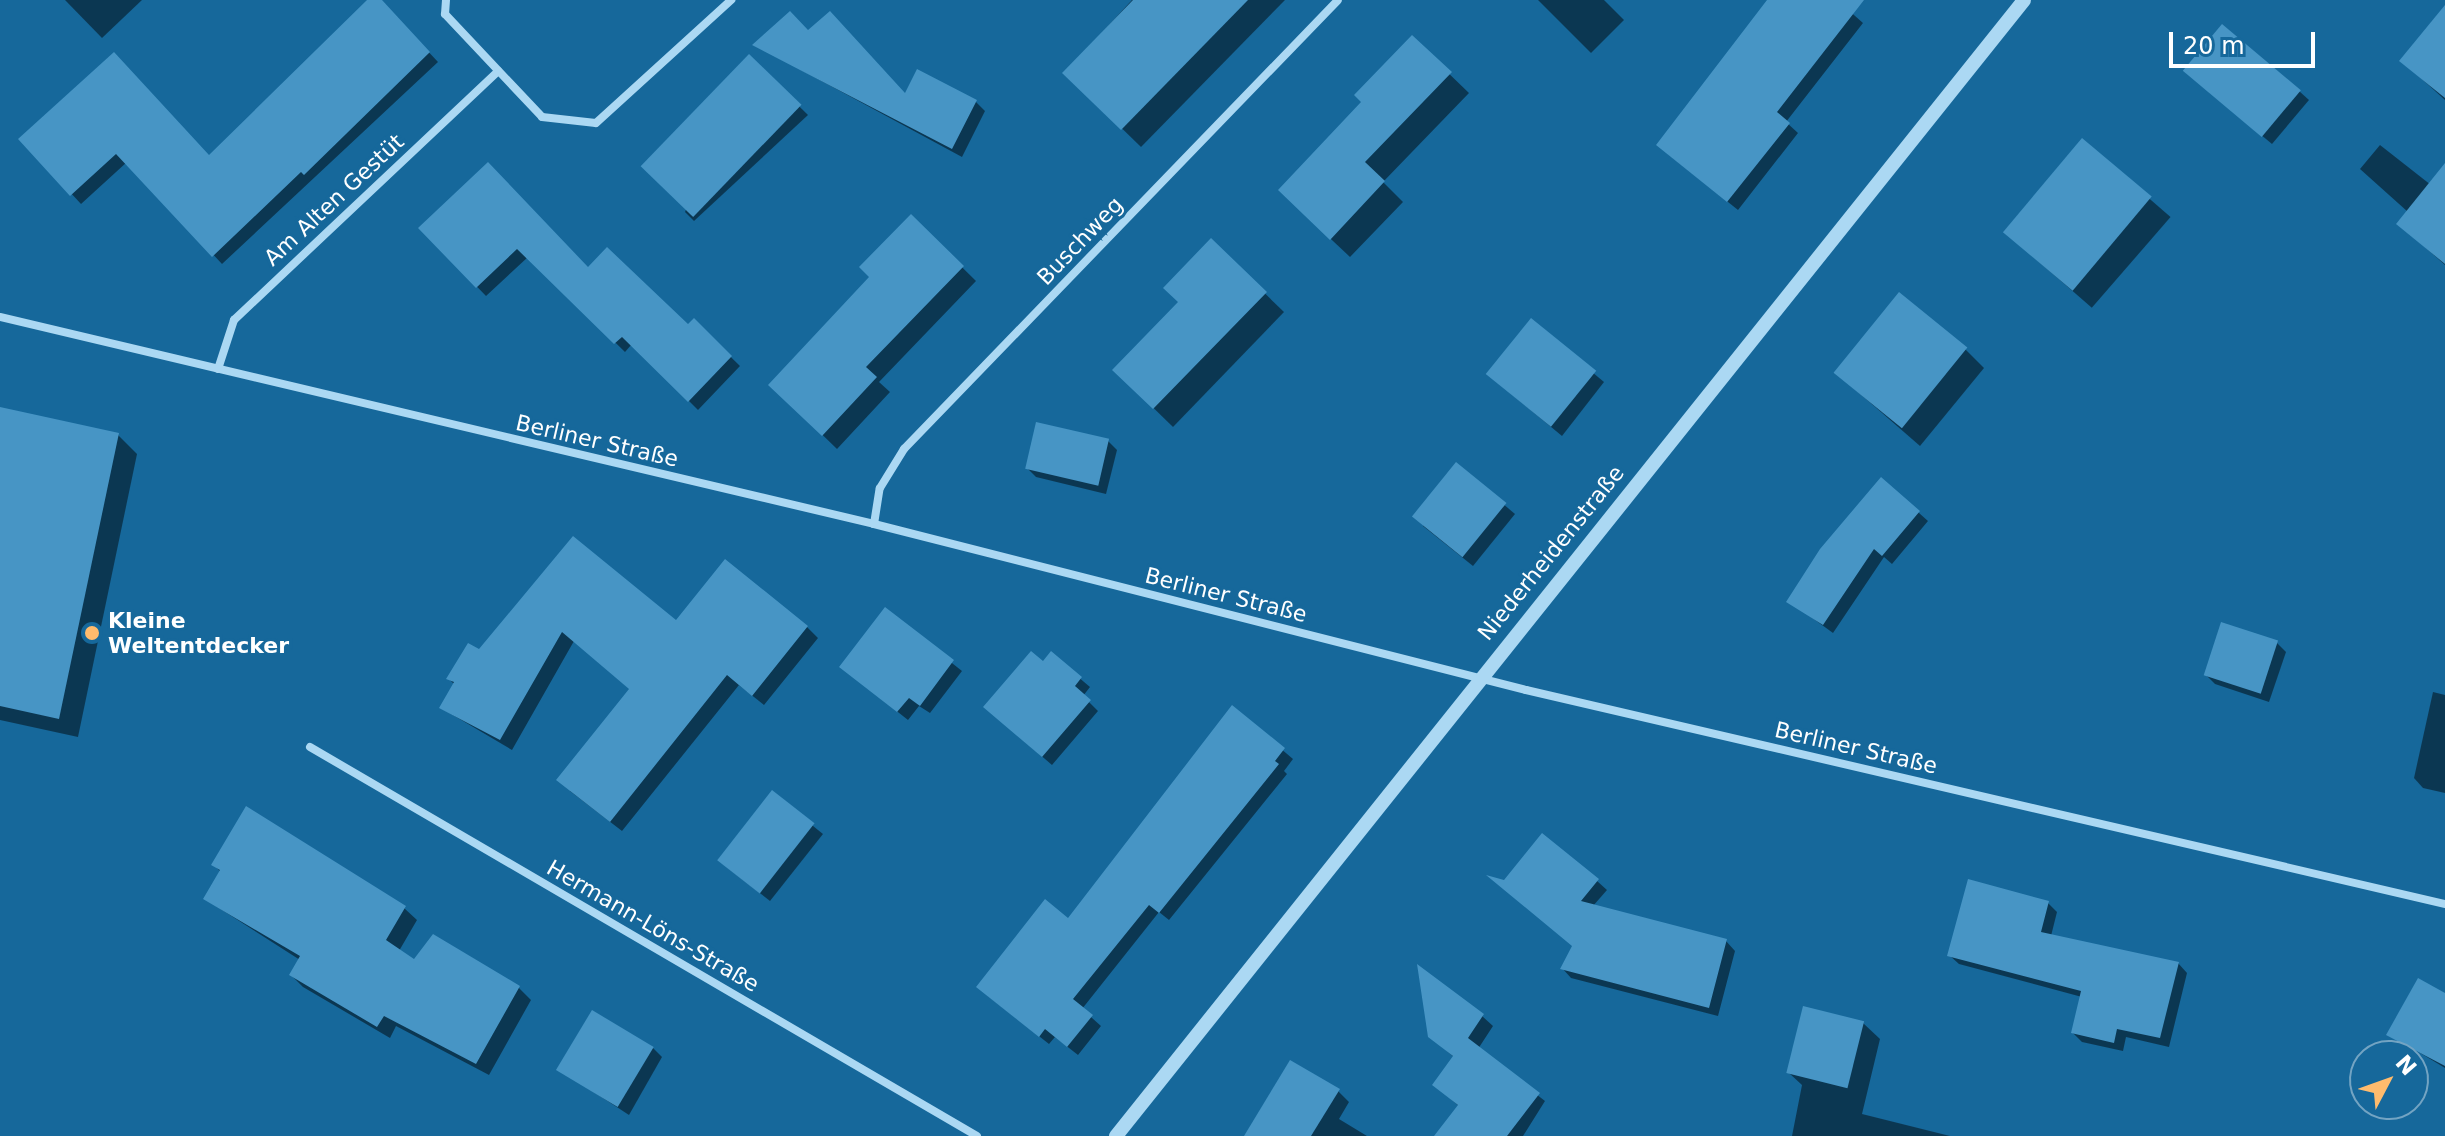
<!DOCTYPE html>
<html>
<head>
<meta charset="utf-8">
<style>
  body { margin:0 }
  #map { position:relative; width:2445px; height:1136px; overflow:hidden; background:#16689b; font-family:"DejaVu Sans",sans-serif }
  div>[style] { position:absolute }
  [style*='--x'] { left:calc(var(--x)*1px); top:calc(var(--y)*1px); width:calc(var(--w)*1px); rotate:calc(var(--a)*1deg) }
  .shadow>* { inset:0; background:#0007; transform-origin:0 0 }
  .building>* { inset:0; background:#4795c5; transform-origin:0 0 }
  .minor>* { height:8px; margin:-4px; padding:0 4px; transform-origin:4px; border-radius:4px; background:#abd8f3 }
  .tertiary>* { height:14px; margin:-7px; padding:0 7px; transform-origin:7px; border-radius:7px; background:#abd8f3 }
  .dots>* { width:22px; height:22px; translate:-50% -50%; box-sizing:border-box; border:4px solid #16689b; border-radius:50% }
  span { translate:-50% -50%; white-space:nowrap; text-align:center; line-height:1.15; -webkit-text-stroke:6px #16689b; paint-order:stroke }
  .street-label { font-size:22px; color:#fff }
  .poi-label { font-size:22px; color:#fff; font-weight:700 }
  .left { translate:0 -50%; text-align:left }
  .north { position:absolute; left:2349px; top:1040px; width:80px; height:80px; box-sizing:border-box; background:#16689b; border:2px solid #73a4c3; border-radius:50%; rotate:49deg; font-size:22px; font-weight:700; line-height:32px; text-align:center; color:#fff }
  .north::after { content:''; display:block; margin:auto; width:28px; height:36px; background:#ffbb6d; clip-path:polygon(50% 0,100% 100%,50% 72%,0 100%) }
  .scale { position:absolute; left:2169px; top:32px; width:146px; height:36px; box-sizing:border-box; border:4px solid #fff; border-top:0; padding-left:10px; font-size:24px; line-height:28px; white-space:nowrap; color:#fff; -webkit-text-stroke:6px #16689b; paint-order:stroke }
</style>
</head>
<body>
<div id="map">
  <div class="shadow">
    <i style="clip-path:polygon(65px 0,142px 0,102px 38px)"></i>
    <i style="clip-path:polygon(370px 0,380px 0,438px 62px,222px 264px,127px 162px,81px 204px,21px 139px,209px 158px)"></i>
    <i style="clip-path:polygon(1132px 0,1285px 0,1141px 147px,1065px 73px)"></i>
    <i style="clip-path:polygon(1538px 0,1604px 0,1624px 20px,1591px 53px)"></i>
    <i style="clip-path:polygon(1770px 0,1837px 0,1863px 23px,1786px 122px,1798px 133px,1738px 210px,1668px 154px)"></i>
    <i style="clip-path:polygon(2445px 8px,2445px 100px,2402px 61px)"></i>
    <i style="clip-path:polygon(808px 33px,906px 96px,976px 102px,985px 111px,962px 157px,755px 45px)"></i>
    <i style="clip-path:polygon(1412px 38px,1469px 93px,1383px 182px,1403px 202px,1350px 257px,1299px 209px,1363px 102px)"></i>
    <i style="clip-path:polygon(749px 57px,808px 115px,694px 221px,685px 212px)"></i>
    <i style="clip-path:polygon(2195px 80px,2299px 91px,2309px 100px,2272px 144px)"></i>
    <i style="left:2083px;top:141px;width:116px;height:120px;rotate:41deg"></i>
    <i style="clip-path:polygon(2380px 145px,2445px 196px,2445px 265px,2398px 223px,2408px 212px,2360px 169px)"></i>
    <i style="clip-path:polygon(488px 165px,589px 269px,688px 327px,694px 321px,740px 366px,698px 410px,632px 344px,625px 352px,528px 257px,486px 296px,421px 229px)"></i>
    <i style="clip-path:polygon(911px 217px,976px 281px,879px 382px,890px 392px,837px 449px,771px 385px,872px 277px)"></i>
    <i style="clip-path:polygon(1211px 241px,1284px 312px,1173px 427px,1134px 389px)"></i>
    <i style="clip-path:polygon(1531px 321px,1604px 382px,1562px 436px,1497px 382px)"></i>
    <i style="clip-path:polygon(1965px 349px,1984px 368px,1920px 446px,1835px 372px)"></i>
    <i style="clip-path:polygon(0 409px,118px 435px,137px 454px,78px 737px,0 720px)"></i>
    <i style="clip-path:polygon(1108px 441px,1117px 450px,1106px 494px,1036px 477px,1027px 468px)"></i>
    <i style="clip-path:polygon(1456px 464px,1515px 514px,1473px 566px,1423px 526px)"></i>
    <i style="clip-path:polygon(1882px 480px,1928px 521px,1892px 564px,1884px 557px,1833px 633px,1789px 601px)"></i>
    <i style="clip-path:polygon(573px 538px,676px 623px,807px 627px,818px 638px,764px 705px,739px 685px,622px 831px,570px 791px,631px 690px,574px 641px,512px 750px,441px 708px,455px 685px,448px 678px,479px 652px)"></i>
    <i style="clip-path:polygon(885px 610px,962px 671px,930px 713px,919px 706px,908px 720px,841px 667px)"></i>
    <i style="clip-path:polygon(2277px 643px,2286px 652px,2269px 702px,2215px 684px,2206px 675px)"></i>
    <i style="clip-path:polygon(1051px 654px,1090px 687px,1083px 696px,1098px 711px,1052px 765px,995px 716px)"></i>
    <i style="clip-path:polygon(2433px 692px,2445px 695px,2445px 793px,2423px 788px,2414px 778px)"></i>
    <i style="clip-path:polygon(1232px 707px,1293px 759px,1284px 771px,1287px 774px,1169px 920px,1159px 912px,1082px 1009px,1101px 1026px,1078px 1055px,1055px 1037px,1049px 1044px,988px 996px,1068px 920px)"></i>
    <i style="clip-path:polygon(772px 793px,823px 834px,770px 901px,728px 868px)"></i>
    <i style="clip-path:polygon(214px 865px,404px 908px,417px 920px,399px 951px,414px 961px,434px 937px,519px 988px,531px 1000px,489px 1075px,396px 1026px,390px 1038px,303px 987px,291px 975px,300px 960px,205px 899px,221px 872px)"></i>
    <i style="clip-path:polygon(1597px 881px,1607px 890px,1593px 906px,1726px 941px,1735px 951px,1718px 1016px,1571px 978px,1562px 968px,1574px 947px,1504px 882px)"></i>
    <i style="clip-path:polygon(2048px 903px,2057px 912px,2051px 936px,2178px 963px,2187px 973px,2169px 1047px,2126px 1037px,2123px 1051px,2082px 1042px,2073px 1033px,2082px 997px,1959px 964px,1949px 955px)"></i>
    <i style="clip-path:polygon(2445px 995px,2445px 1068px,2389px 1034px)"></i>
    <i style="clip-path:polygon(1482px 1016px,1493px 1026px,1478px 1049px,1545px 1101px,1523px 1136px,1436px 1136px,1460px 1107px,1435px 1085px,1455px 1058px,1430px 1036px)"></i>
    <i style="clip-path:polygon(1863px 1023px,1880px 1039px,1862px 1114px,1950px 1136px,1792px 1136px,1802px 1085px,1789px 1073px)"></i>
    <i style="clip-path:polygon(653px 1048px,662px 1057px,629px 1115px,560px 1070px)"></i>
    <i style="clip-path:polygon(1338px 1091px,1349px 1102px,1339px 1119px,1367px 1136px,1259px 1136px)"></i>
  </div>
  <div class="building">
    <i style="clip-path:polygon(367px 0,382px 0,430px 52px,304px 175px,301px 172px,212px 257px,116px 154px,70px 196px,18px 139px,114px 52px,209px 155px)"></i>
    <i style="clip-path:polygon(1133px 0,1248px 0,1121px 130px,1062px 73px)"></i>
    <i style="clip-path:polygon(1767px 0,1864px 0,1777px 112px,1790px 123px,1727px 202px,1656px 145px)"></i>
    <i style="clip-path:polygon(2445px 5px,2445px 98px,2399px 61px)"></i>
    <i style="clip-path:polygon(790px 11px,808px 30px,830px 11px,905px 93px,917px 69px,977px 100px,952px 149px,752px 45px)"></i>
    <i style="left:2222px;top:24px;width:103px;height:61px;rotate:40deg"></i>
    <i style="clip-path:polygon(1412px 35px,1452px 72px,1365px 162px,1385px 181px,1330px 240px,1278px 190px,1361px 102px,1354px 95px)"></i>
    <i style="left:749px;top:54px;width:73px;height:156px;rotate:44deg"></i>
    <i style="left:2082px;top:138px;width:91px;height:123px;rotate:40deg"></i>
    <i style="clip-path:polygon(488px 162px,588px 267px,607px 247px,688px 324px,694px 318px,732px 356px,688px 402px,622px 337px,614px 344px,517px 249px,476px 288px,418px 228px)"></i>
    <i style="clip-path:polygon(2445px 163px,2445px 264px,2396px 224px)"></i>
    <i style="clip-path:polygon(911px 214px,964px 266px,866px 367px,877px 377px,822px 436px,768px 385px,869px 277px,859px 267px)"></i>
    <i style="clip-path:polygon(1211px 238px,1267px 292px,1153px 409px,1112px 370px,1178px 302px,1163px 288px)"></i>
    <i style="left:1899px;top:292px;width:88px;height:104px;rotate:39deg"></i>
    <i style="left:1531px;top:318px;width:84px;height:72px;rotate:39deg"></i>
    <i style="clip-path:polygon(0 407px,119px 433px,59px 719px,0 706px)"></i>
    <i style="left:1036px;top:422px;width:75px;height:48px;rotate:13deg"></i>
    <i style="left:1456px;top:462px;width:65px;height:70px;rotate:39deg"></i>
    <i style="clip-path:polygon(1881px 477px,1920px 511px,1882px 556px,1874px 549px,1823px 625px,1786px 602px,1820px 549px)"></i>
    <i style="clip-path:polygon(573px 536px,676px 620px,725px 559px,808px 626px,752px 696px,727px 675px,610px 822px,556px 780px,629px 689px,562px 632px,500px 740px,439px 708px,454px 682px,446px 679px,468px 643px,479px 649px)"></i>
    <i style="clip-path:polygon(885px 607px,954px 660px,920px 706px,909px 698px,897px 712px,839px 667px)"></i>
    <i style="left:2221px;top:622px;width:60px;height:56px;rotate:18deg"></i>
    <i style="clip-path:polygon(1031px 651px,1043px 661px,1051px 651px,1082px 677px,1075px 686px,1091px 700px,1042px 757px,983px 707px)"></i>
    <i style="clip-path:polygon(1232px 705px,1285px 748px,1275px 761px,1279px 764px,1159px 913px,1149px 905px,1073px 999px,1093px 1015px,1067px 1047px,1045px 1029px,1039px 1037px,976px 987px,1045px 899px,1068px 918px)"></i>
    <i style="left:772px;top:790px;width:54px;height:89px;rotate:38deg"></i>
    <i style="clip-path:polygon(246px 806px,406px 906px,386px 940px,414px 959px,433px 934px,520px 986px,476px 1064px,384px 1016px,377px 1027px,289px 975px,300px 956px,203px 899px,220px 870px,211px 865px)"></i>
    <i style="clip-path:polygon(1542px 833px,1599px 879px,1581px 901px,1727px 939px,1709px 1008px,1560px 969px,1572px 946px,1486px 875px,1504px 880px)"></i>
    <i style="clip-path:polygon(1968px 879px,2049px 901px,2041px 932px,2179px 962px,2160px 1038px,2117px 1029px,2114px 1043px,2071px 1033px,2081px 991px,1947px 956px)"></i>
    <i style="clip-path:polygon(1417px 964px,1484px 1014px,1468px 1038px,1540px 1093px,1507px 1136px,1434px 1136px,1458px 1105px,1432px 1085px,1453px 1056px,1428px 1037px)"></i>
    <i style="clip-path:polygon(2418px 978px,2445px 993px,2445px 1066px,2386px 1035px)"></i>
    <i style="left:1803px;top:1006px;width:63px;height:69px;rotate:14deg"></i>
    <i style="left:592px;top:1010px;width:72px;height:70px;rotate:31deg"></i>
    <i style="clip-path:polygon(1290px 1060px,1340px 1089px,1311px 1136px,1244px 1136px)"></i>
  </div>
  <div class="minor">
    <i style="--x:446;--y:0;--w:14;--a:94"></i>
    <i style="--x:445;--y:14;--w:141;--a:46.7"></i>
    <i style="--x:542;--y:117;--w:54;--a:6.3"></i>
    <i style="--x:596;--y:123;--w:183;--a:-42.3"></i>
    <i style="--x:0;--y:317;--w:898;--a:13.32"></i>
    <i style="--x:874;--y:524;--w:673;--a:14.28"></i>
    <i style="--x:1526;--y:690;--w:944;--a:13.11"></i>
    <i style="--x:218;--y:369;--w:52;--a:-71.9"></i>
    <i style="--x:234;--y:320;--w:363;--a:-43.3"></i>
    <i style="--x:874;--y:524;--w:36;--a:-81"></i>
    <i style="--x:880;--y:488;--w:46;--a:-58.4"></i>
    <i style="--x:904;--y:449;--w:624;--a:-45.97"></i>
    <i style="--x:310;--y:747;--w:772;--a:30.25"></i>
  </div>
  <div class="tertiary">
    <i style="--x:1116;--y:1136;--w:1454;--a:-51.36"></i>
  </div>
  <div class="dots">
    <i style="left:92px;top:633px;background:#ffbb6d"></i>
  </div>
  <div class="street-label">
    <span style="left:334px;top:200px;rotate:-43deg">Am Alten Gestüt</span>
    <span style="left:1080px;top:241px;rotate:-46deg">Buschweg</span>
    <span style="left:597px;top:441px;rotate:13deg">Berliner Straße</span>
    <span style="left:1551px;top:553px;rotate:-51deg">Niederheidenstraße</span>
    <span style="left:1226px;top:595px;rotate:14deg">Berliner Straße</span>
    <span style="left:1856px;top:748px;rotate:13deg">Berliner Straße</span>
    <span style="left:653px;top:926px;rotate:30deg">Hermann-Löns-Straße</span>
  </div>
  <div class="poi-label">
    <span class="left" style="left:108px;top:633px">Kleine<br>Weltentdecker</span>
  </div>
  <div class="north">N</div>
  <div class="scale">20 m</div>
</div>
</body>
</html>
